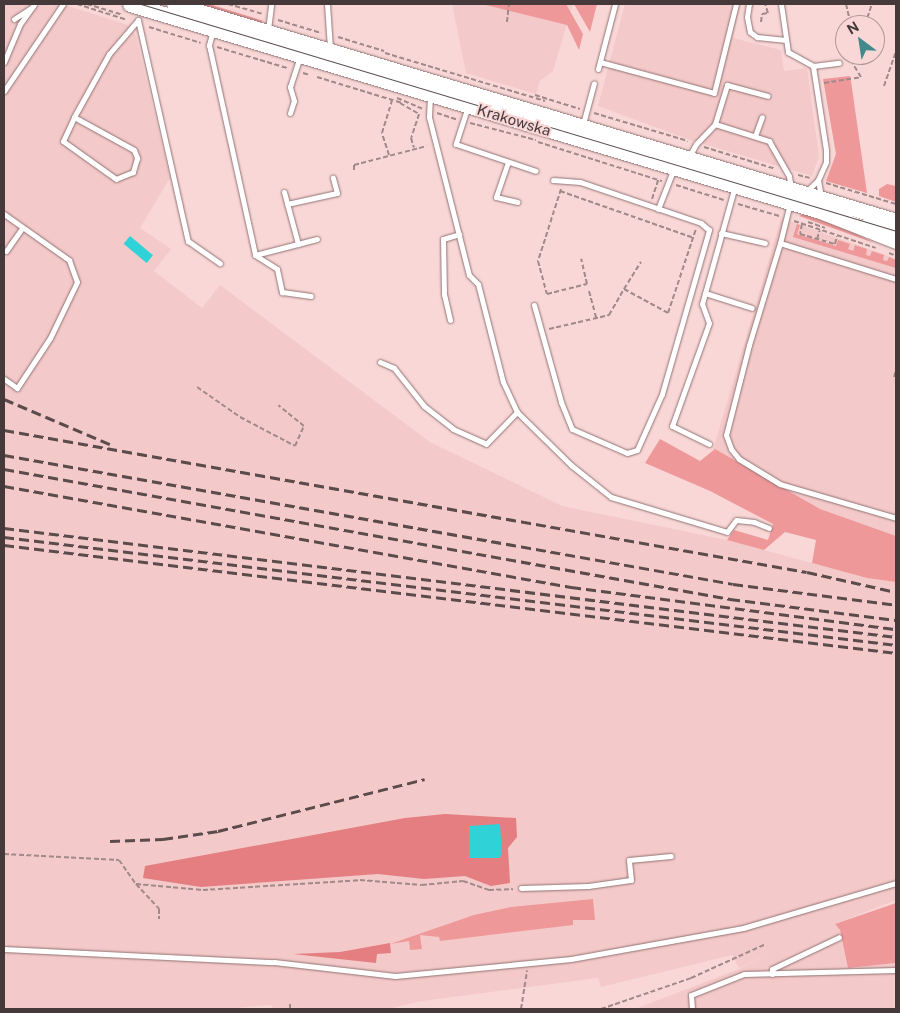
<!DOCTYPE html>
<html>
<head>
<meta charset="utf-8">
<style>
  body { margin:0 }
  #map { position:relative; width:900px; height:1013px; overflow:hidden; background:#f9d7d7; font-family:"Public Sans",sans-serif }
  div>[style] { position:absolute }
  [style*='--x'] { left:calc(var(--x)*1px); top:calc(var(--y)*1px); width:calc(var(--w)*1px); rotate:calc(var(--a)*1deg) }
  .built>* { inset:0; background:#f4c9c9 }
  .green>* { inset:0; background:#ef9899 }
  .forest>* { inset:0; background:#e47e81 }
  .water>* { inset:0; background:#2fd2d6; transform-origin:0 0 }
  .path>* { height:2px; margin-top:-1px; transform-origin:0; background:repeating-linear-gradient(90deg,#a18989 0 5px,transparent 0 7.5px) }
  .roads { filter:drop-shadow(0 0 1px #907272) drop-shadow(0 0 1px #907272) }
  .service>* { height:5px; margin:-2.5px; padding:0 2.5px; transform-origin:2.5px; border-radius:2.5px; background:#fff }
  .secondary>* { height:15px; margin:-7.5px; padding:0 7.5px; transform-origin:7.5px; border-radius:7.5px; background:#fff }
  .tram>* { height:1px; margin:-0.5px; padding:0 0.5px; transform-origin:0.5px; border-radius:0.5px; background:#5b4b4b }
  .rail>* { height:3px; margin-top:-1.5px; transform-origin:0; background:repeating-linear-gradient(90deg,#5b4b4b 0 10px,transparent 0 15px) }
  span { translate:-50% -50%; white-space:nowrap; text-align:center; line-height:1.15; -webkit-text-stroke:4px #f9d7d7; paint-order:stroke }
  .street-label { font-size:15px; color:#463939 }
  .frame { position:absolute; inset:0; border:5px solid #463939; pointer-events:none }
  .north { position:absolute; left:835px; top:15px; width:50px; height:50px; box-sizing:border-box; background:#f9d7d7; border:1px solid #b19898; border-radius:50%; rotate:329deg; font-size:14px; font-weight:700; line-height:20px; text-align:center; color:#463939 }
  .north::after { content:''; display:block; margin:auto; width:18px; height:22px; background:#41898b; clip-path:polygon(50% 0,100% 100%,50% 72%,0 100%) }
</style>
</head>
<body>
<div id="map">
  <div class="built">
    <i style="clip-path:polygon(4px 4px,62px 4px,128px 25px,136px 36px,170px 178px,140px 228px,171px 249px,154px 271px,202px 308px,220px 285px,430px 442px,562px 506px,727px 540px,867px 578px,896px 582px,896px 900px,835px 924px,840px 930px,848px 968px,896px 963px,896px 1009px,635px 1009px,739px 969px,773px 952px,739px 968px,732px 955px,601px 987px,598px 978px,422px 1001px,388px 1009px,273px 1009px,271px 1005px,224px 1009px,4px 1009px)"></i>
    <i style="clip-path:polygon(452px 4px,573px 4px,553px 71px,540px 81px,536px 94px,466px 73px)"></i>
    <i style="clip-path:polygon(625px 4px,740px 4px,733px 38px,781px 50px,784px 71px,807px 68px,819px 157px,812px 176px,690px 140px,598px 106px)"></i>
    <i style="clip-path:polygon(781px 218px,896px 259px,896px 556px,747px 478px,713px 450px)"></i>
  </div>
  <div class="green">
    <i style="clip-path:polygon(198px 4px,209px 4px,264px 21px,256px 23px)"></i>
    <i style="clip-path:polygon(566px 4px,583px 34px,579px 50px,567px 25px,486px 5px)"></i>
    <i style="clip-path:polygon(574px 4px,597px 4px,590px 32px)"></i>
    <i style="clip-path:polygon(850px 76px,851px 81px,867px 193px,826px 181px,836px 154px,823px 79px)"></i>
    <i style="clip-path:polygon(887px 184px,896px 186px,896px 202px,879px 196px,879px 189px)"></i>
    <i style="clip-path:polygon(804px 214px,849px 230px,874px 243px,799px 216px)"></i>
    <i style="clip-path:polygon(797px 224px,800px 225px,797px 234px,836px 246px,838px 240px,850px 244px,848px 249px,853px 251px,855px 245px,867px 249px,866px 255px,870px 256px,872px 251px,884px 255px,883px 260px,887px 261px,889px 257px,896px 260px,896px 268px,793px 237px)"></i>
    <i style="clip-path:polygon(660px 439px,700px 461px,715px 449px,820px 509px,896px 536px,896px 582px,867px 578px,812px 563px,816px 540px,785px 532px,764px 550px,727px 540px,734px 530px,768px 540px,773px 524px,710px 491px,645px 463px)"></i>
    <i style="clip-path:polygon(593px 899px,595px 920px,573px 920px,573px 925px,440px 941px,439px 937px,420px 935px,422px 949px,410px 950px,409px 941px,390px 944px,474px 915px,511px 907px)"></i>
    <i style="clip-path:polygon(896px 903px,896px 963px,848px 968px,840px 930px,835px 924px)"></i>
  </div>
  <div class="forest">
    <i style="clip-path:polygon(445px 814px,516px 818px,517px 837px,508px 848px,510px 883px,491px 886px,465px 876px,424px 879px,378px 874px,201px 887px,143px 878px,145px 866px,405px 818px)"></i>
    <i style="clip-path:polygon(390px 943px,391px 953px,377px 954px,376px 963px,293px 954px,340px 952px)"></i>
  </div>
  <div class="water">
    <i style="left:130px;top:236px;width:30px;height:10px;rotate:40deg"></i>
    <i style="clip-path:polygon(500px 824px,502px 854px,499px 858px,469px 858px,469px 826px)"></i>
  </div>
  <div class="path">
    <i style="--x:77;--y:4;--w:52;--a:17.7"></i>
    <i style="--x:87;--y:4;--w:37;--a:17"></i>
    <i style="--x:228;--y:4;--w:35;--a:16"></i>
    <i style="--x:846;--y:4;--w:22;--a:77"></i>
    <i style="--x:278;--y:20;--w:45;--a:16.8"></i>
    <i style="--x:507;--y:22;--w:18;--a:-84"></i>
    <i style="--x:761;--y:22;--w:8;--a:-83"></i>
    <i style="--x:762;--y:14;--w:6;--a:-9"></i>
    <i style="--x:768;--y:13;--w:9;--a:-108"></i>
    <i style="--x:865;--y:25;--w:22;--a:-72"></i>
    <i style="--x:149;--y:27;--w:54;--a:17.1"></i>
    <i style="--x:338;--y:37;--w:48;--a:16.9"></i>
    <i style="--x:217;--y:47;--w:73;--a:16.7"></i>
    <i style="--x:385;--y:53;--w:167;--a:16.7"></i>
    <i style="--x:303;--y:73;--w:7;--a:16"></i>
    <i style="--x:317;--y:77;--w:89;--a:17"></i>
    <i style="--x:824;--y:83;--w:37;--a:-9"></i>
    <i style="--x:861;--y:77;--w:15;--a:-122"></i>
    <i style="--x:853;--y:64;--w:9;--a:-77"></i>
    <i style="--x:884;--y:86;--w:37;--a:-71"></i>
    <i style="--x:535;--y:95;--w:47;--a:17.3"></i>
    <i style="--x:397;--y:98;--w:28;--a:23"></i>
    <i style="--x:400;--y:103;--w:22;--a:30"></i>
    <i style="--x:419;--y:114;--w:25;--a:108"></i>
    <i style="--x:411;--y:138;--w:10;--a:73"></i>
    <i style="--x:437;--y:113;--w:20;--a:18"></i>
    <i style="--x:594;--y:113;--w:98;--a:16.6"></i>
    <i style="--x:470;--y:123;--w:68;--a:14.4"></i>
    <i style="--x:538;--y:142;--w:130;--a:17.5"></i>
    <i style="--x:704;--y:147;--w:75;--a:17"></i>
    <i style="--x:389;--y:155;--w:23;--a:-108"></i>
    <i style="--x:382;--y:133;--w:34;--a:-73"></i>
    <i style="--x:354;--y:170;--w:5;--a:-90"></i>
    <i style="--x:354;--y:165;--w:75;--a:-14.6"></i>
    <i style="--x:798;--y:175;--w:12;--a:14"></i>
    <i style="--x:826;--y:183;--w:73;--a:16.7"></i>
    <i style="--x:676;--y:185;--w:50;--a:17.4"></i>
    <i style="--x:561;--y:189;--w:76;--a:107.7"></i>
    <i style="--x:538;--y:261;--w:34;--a:75"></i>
    <i style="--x:547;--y:294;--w:41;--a:-14"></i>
    <i style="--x:587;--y:284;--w:26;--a:-103"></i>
    <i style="--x:560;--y:191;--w:142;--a:19.3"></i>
    <i style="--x:652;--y:199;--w:20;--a:-72"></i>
    <i style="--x:738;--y:204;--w:43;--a:16.3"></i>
    <i style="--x:794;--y:221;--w:86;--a:18.2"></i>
    <i style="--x:808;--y:222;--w:18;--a:19"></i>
    <i style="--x:802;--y:224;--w:10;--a:101"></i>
    <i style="--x:800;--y:234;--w:36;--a:16"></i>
    <i style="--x:835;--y:244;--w:8;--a:-76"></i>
    <i style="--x:817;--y:239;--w:9;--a:-72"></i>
    <i style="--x:889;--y:253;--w:8;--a:23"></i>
    <i style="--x:624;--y:289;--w:32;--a:-58"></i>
    <i style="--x:589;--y:291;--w:28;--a:75"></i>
    <i style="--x:549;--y:329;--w:62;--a:-13.1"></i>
    <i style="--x:609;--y:315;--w:30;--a:-60"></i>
    <i style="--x:624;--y:289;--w:50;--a:28.6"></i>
    <i style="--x:668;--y:313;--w:89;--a:-71.6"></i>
    <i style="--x:894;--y:377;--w:7;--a:-74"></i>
    <i style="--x:197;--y:387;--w:52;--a:34.9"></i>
    <i style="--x:240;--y:417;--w:62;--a:27.8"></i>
    <i style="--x:295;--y:446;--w:22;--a:-66"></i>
    <i style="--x:304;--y:426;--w:33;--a:-141"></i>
    <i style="--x:4;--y:854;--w:115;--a:3"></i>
    <i style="--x:119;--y:860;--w:29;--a:55"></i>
    <i style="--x:136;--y:884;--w:67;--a:5.1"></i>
    <i style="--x:203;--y:890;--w:157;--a:-3.6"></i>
    <i style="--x:360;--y:880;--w:62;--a:4.6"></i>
    <i style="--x:422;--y:885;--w:41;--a:-5.6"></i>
    <i style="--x:463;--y:881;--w:28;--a:19"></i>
    <i style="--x:489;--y:890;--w:24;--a:-2"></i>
    <i style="--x:136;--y:884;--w:34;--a:47"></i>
    <i style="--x:159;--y:909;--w:10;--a:90"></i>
    <i style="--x:290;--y:1009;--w:6;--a:-90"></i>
    <i style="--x:521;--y:1009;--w:39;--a:-81"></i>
    <i style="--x:601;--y:1009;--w:95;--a:-19"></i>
    <i style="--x:691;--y:978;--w:82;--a:-24.4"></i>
  </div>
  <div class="roads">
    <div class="service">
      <i style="--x:327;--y:4;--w:44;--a:86.1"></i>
      <i style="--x:749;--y:4;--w:13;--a:99"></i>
      <i style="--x:747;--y:17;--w:15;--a:79"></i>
      <i style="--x:750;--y:32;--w:9;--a:36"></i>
      <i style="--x:757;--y:37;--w:29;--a:6"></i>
      <i style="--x:781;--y:4;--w:49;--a:81.7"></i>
      <i style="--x:788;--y:52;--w:29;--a:29"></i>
      <i style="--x:813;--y:66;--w:85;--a:81.2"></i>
      <i style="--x:826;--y:150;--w:12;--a:90"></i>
      <i style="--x:826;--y:162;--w:20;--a:114"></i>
      <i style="--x:818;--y:180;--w:17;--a:135"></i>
      <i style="--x:14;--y:19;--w:20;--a:-33"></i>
      <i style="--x:138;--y:20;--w:227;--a:77.3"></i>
      <i style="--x:188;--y:241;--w:39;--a:35"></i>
      <i style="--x:213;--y:30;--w:16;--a:105"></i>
      <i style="--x:209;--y:45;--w:215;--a:77.6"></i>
      <i style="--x:255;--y:255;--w:26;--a:32"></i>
      <i style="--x:277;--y:269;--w:24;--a:78"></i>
      <i style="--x:282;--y:292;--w:29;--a:8"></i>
      <i style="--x:268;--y:30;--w:26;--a:-83"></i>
      <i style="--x:4;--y:62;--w:41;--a:-67.2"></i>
      <i style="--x:20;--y:24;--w:24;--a:-54"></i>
      <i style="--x:600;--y:62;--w:118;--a:15.2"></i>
      <i style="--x:714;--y:93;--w:92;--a:-76.1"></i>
      <i style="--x:813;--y:66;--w:26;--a:-7"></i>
      <i style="--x:598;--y:69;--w:67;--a:-75.3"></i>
      <i style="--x:4;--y:91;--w:105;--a:-55.9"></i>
      <i style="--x:430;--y:97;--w:20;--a:93"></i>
      <i style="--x:429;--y:117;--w:163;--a:75.8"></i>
      <i style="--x:469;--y:275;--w:13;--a:45"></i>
      <i style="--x:478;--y:284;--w:101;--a:75.7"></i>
      <i style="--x:503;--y:382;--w:33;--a:65"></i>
      <i style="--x:517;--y:412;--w:76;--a:44.5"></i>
      <i style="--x:571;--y:465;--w:51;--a:38.7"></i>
      <i style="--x:611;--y:497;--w:121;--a:16.8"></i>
      <i style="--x:727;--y:532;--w:15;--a:-53"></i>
      <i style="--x:736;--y:520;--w:18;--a:6"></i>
      <i style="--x:754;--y:522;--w:16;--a:22"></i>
      <i style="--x:468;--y:106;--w:40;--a:108"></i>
      <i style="--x:456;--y:144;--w:84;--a:18.6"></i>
      <i style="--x:290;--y:113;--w:13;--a:-72"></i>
      <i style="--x:294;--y:101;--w:15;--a:-106"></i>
      <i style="--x:290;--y:87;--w:33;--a:-72"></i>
      <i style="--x:74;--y:117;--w:68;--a:28.8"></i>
      <i style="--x:134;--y:150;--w:9;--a:69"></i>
      <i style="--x:137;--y:158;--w:15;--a:106"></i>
      <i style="--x:133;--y:172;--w:18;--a:158"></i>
      <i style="--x:116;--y:179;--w:65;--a:-144.4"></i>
      <i style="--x:63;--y:141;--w:26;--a:-65"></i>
      <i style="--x:74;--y:117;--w:72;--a:-60.9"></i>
      <i style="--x:109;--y:54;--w:45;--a:-49.5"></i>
      <i style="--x:583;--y:124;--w:42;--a:-75"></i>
      <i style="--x:715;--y:124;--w:41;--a:-72.9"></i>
      <i style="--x:727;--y:85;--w:42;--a:15"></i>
      <i style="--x:755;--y:136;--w:20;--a:-70"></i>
      <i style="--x:689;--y:157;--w:15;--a:-62"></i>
      <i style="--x:696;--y:144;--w:28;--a:-46"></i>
      <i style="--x:715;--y:124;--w:57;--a:17.5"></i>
      <i style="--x:769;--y:141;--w:40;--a:60.3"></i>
      <i style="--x:789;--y:176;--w:12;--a:81"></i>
      <i style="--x:508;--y:162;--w:37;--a:109"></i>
      <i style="--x:496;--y:197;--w:22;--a:13"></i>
      <i style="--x:818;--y:180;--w:17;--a:80"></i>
      <i style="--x:284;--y:192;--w:54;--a:74.9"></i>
      <i style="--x:790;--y:203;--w:41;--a:104"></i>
      <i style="--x:780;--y:243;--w:121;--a:17.2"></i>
      <i style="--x:287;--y:204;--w:51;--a:-12.4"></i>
      <i style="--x:337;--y:193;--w:16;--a:-105"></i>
      <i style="--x:658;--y:209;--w:44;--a:-68.7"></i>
      <i style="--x:4;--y:214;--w:80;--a:35.3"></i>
      <i style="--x:69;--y:260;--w:23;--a:70"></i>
      <i style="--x:77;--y:282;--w:62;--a:115.7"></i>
      <i style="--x:50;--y:338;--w:60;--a:123.4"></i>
      <i style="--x:17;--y:388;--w:16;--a:-145"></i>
      <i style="--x:864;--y:221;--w:34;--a:17"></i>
      <i style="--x:721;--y:233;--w:45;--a:12.8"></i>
      <i style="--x:780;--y:243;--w:107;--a:106.9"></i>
      <i style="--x:749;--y:345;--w:93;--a:104.3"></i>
      <i style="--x:726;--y:435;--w:15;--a:70"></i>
      <i style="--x:731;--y:449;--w:13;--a:51"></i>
      <i style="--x:739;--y:459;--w:48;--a:31.4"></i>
      <i style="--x:780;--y:484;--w:121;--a:16.3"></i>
      <i style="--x:6;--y:251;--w:28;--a:-55"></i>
      <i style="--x:255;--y:255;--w:64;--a:-14.5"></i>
      <i style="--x:705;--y:293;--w:49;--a:17.7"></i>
      <i style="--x:534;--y:305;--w:101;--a:74.4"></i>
      <i style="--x:561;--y:402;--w:29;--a:68"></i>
      <i style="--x:572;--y:429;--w:60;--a:23.6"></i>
      <i style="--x:627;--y:453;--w:10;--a:-17"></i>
      <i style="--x:637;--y:450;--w:61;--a:-65.9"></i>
      <i style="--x:662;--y:394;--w:171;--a:-74"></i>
      <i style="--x:709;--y:230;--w:11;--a:-139"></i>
      <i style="--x:701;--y:223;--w:128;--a:-161.3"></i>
      <i style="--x:580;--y:182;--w:27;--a:-176"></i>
      <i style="--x:450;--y:320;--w:26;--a:-103"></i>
      <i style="--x:444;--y:295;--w:56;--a:-91"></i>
      <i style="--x:443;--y:239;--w:17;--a:-17"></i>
      <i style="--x:380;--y:362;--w:15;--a:23"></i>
      <i style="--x:394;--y:368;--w:48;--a:51.7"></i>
      <i style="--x:424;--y:406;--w:37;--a:38"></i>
      <i style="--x:453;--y:429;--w:36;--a:24"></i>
      <i style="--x:486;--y:444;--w:45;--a:-45.9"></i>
      <i style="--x:709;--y:444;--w:41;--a:-154.1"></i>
      <i style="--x:672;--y:426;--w:109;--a:-70.2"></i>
      <i style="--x:709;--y:323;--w:20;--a:-110"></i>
      <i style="--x:702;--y:304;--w:123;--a:-74.4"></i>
      <i style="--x:521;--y:888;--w:67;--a:-1.7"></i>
      <i style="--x:588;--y:886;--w:43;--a:-7.9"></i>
      <i style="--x:631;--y:880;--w:20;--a:-96"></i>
      <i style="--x:629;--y:860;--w:42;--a:-5.4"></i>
      <i style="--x:4;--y:949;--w:270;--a:2.8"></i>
      <i style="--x:274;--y:962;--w:122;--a:6.6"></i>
      <i style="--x:395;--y:976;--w:177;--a:-5.5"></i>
      <i style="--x:571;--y:959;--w:175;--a:-10.2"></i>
      <i style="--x:743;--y:928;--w:159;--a:-16.4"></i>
      <i style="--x:772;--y:974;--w:5;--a:-90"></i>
      <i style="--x:772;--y:969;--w:74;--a:-25.5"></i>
      <i style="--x:692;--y:1009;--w:14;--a:-94"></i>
      <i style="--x:691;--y:995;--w:57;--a:-21.6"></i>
      <i style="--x:744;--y:974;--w:152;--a:-1.5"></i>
    </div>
    <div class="secondary">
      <i style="--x:130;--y:4;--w:720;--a:16.7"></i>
      <i style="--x:820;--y:211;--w:82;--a:21.5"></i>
      <i style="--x:174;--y:4;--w:754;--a:16.73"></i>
    </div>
  </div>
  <div class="tram">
    <i style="--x:141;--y:4;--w:788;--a:16.73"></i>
  </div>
  <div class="rail">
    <i style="--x:4;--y:399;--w:117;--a:23.1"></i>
    <i style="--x:4;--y:430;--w:815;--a:10.03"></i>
    <i style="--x:807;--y:572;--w:91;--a:12.7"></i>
    <i style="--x:4;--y:455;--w:740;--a:10.03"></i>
    <i style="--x:733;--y:584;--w:164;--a:7.3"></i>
    <i style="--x:4;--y:469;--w:738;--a:10.15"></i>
    <i style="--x:730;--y:599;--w:167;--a:7.2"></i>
    <i style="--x:4;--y:486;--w:576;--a:10.1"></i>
    <i style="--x:571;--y:587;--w:328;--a:7.4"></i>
    <i style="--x:4;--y:528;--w:899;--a:6.97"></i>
    <i style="--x:4;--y:537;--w:899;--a:6.9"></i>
    <i style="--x:4;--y:545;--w:899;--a:6.9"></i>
    <i style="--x:110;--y:841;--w:53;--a:-2.2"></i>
    <i style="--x:163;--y:839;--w:56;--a:-8.3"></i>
    <i style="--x:218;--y:831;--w:213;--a:-14.1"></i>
  </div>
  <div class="street-label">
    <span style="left:514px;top:120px;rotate:17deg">Krakowska</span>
  </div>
  <div class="frame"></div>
  <div class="north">N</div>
</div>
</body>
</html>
